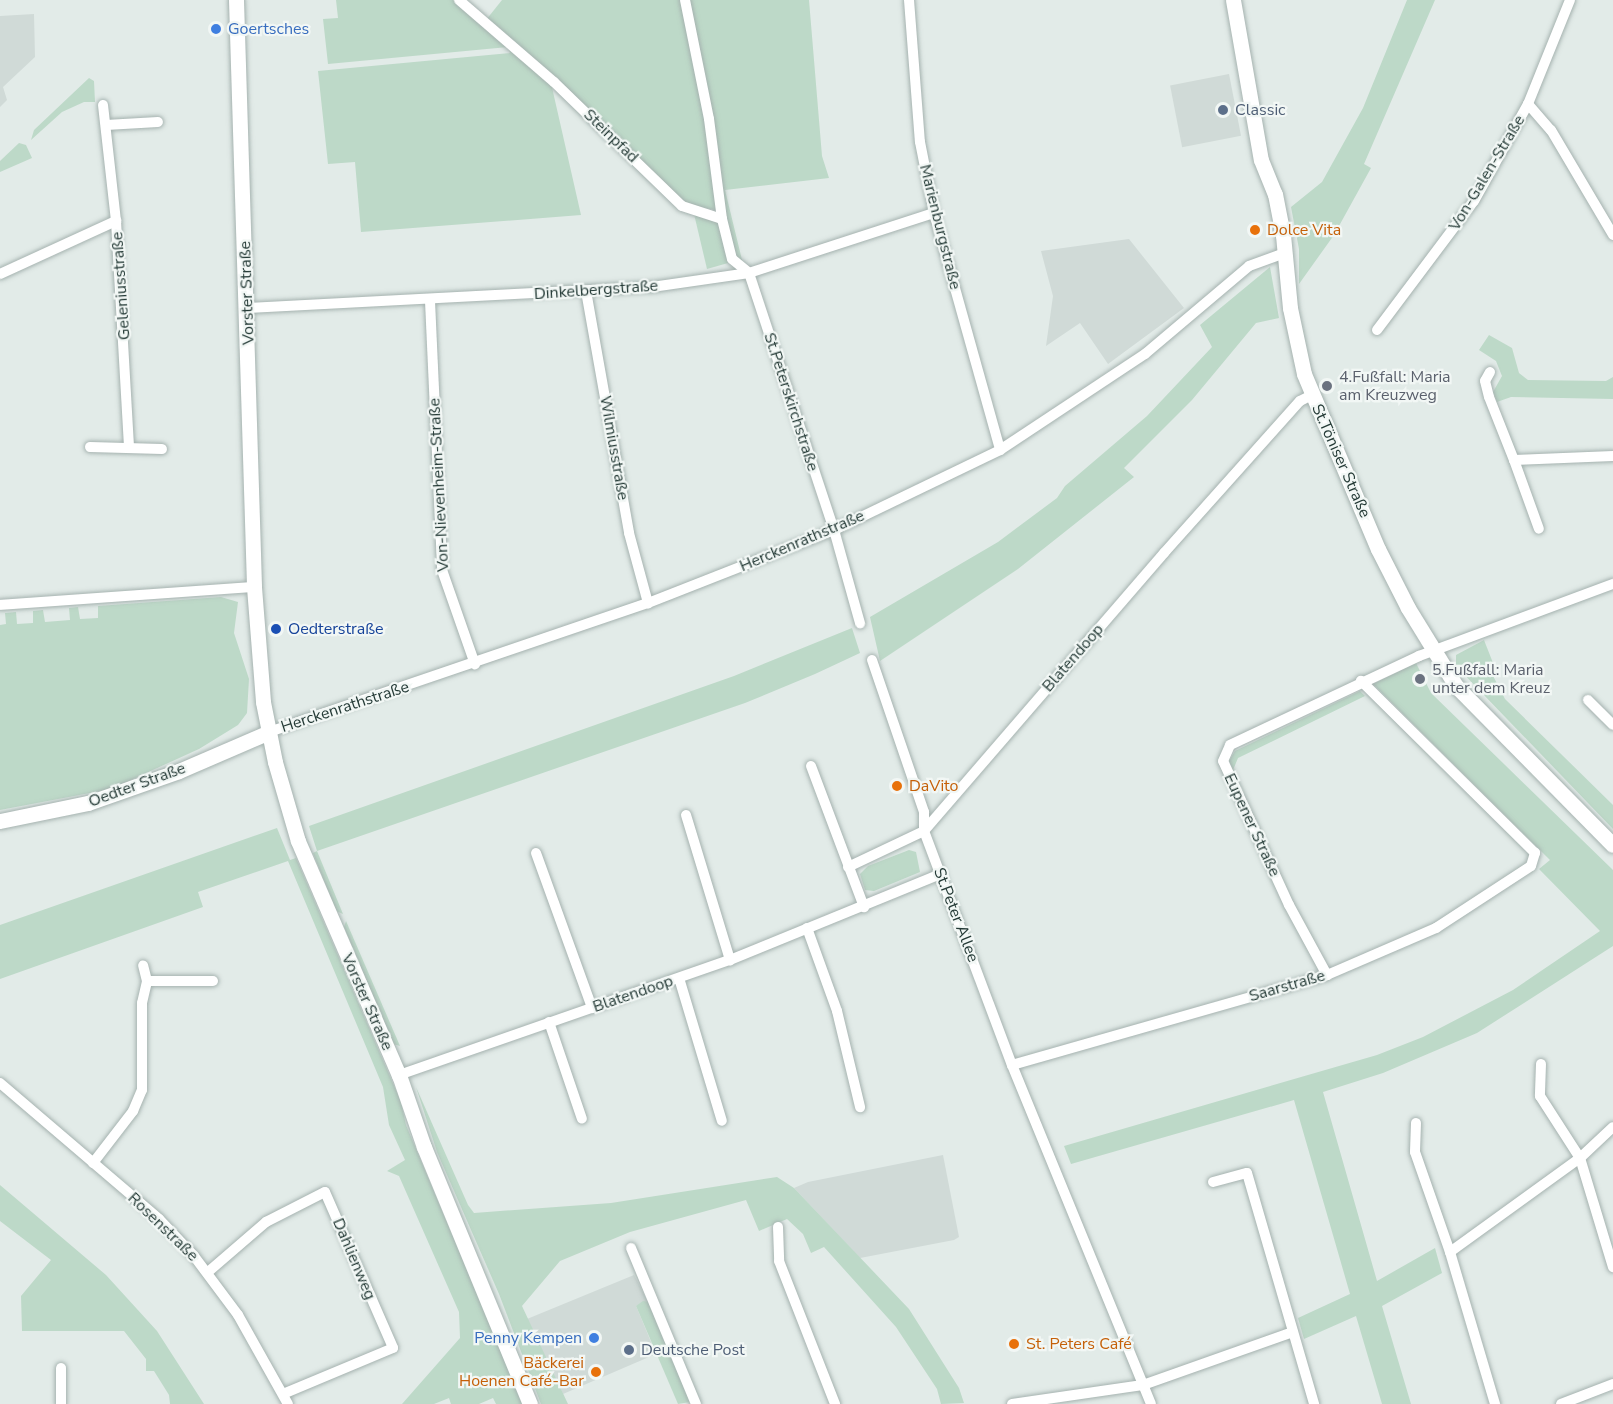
<!DOCTYPE html>
<html>
<head>
<meta charset="utf-8">
<style>
  body { margin:0 }
  #map { position:relative; width:1613px; height:1404px; overflow:hidden; background:#e2ebe8; font-family:"Nunito Sans",sans-serif }
  div>[style] { position:absolute }
  [style*='--x'] { left:calc(var(--x)*1px); top:calc(var(--y)*1px); width:calc(var(--w)*1px); rotate:calc(var(--a)*1deg) }
  .built>* { inset:0; background:#d0dad7; transform-origin:0 0 }
  .green>* { inset:0; background:#bdd9c8 }
  .roads { filter:drop-shadow(0 0 2px #a5b2af) drop-shadow(0 0 2px #a5b2af) }
  .street>* { height:10px; margin:-5px; padding:0 5px; transform-origin:5px; border-radius:5px; background:#fff }
  .secondary>* { height:15px; margin:-7.5px; padding:0 7.5px; transform-origin:7.5px; border-radius:7.5px; background:#fff }
  .dots>* { width:16px; height:16px; translate:-50% -50%; box-sizing:border-box; border:3px solid #f2f7f5; border-radius:50% }
  span { translate:-50% -50%; white-space:nowrap; text-align:center; line-height:1.15; -webkit-text-stroke:4.5px #f2f7f5; paint-order:stroke }
  .shop-label { font-size:16px; color:#366cbe }
  .left { translate:0 -50%; text-align:left }
  .right { translate:-100% -50%; text-align:right }
  .service-label { font-size:16px; color:#4e5e75 }
  .street-label { font-size:16px; color:#243a36 }
  .food-label { font-size:16px; color:#c56008 }
  .worship-label { font-size:16px; color:#5b616d }
  .transit-label { font-size:16px; color:#164399 }
</style>
</head>
<body>
<div id="map">
  <div class="built">
    <i style="clip-path:polygon(34px 14px,35px 57px,3px 87px,7px 100px,0 107px,0 16px)"></i>
    <i style="left:1229px;top:74px;width:63px;height:60px;rotate:79deg"></i>
    <i style="clip-path:polygon(1129px 239px,1184px 308px,1108px 364px,1080px 323px,1046px 346px,1053px 296px,1041px 251px)"></i>
    <i style="clip-path:polygon(943px 1155px,959px 1237px,954px 1240px,860px 1258px,794px 1188px,808px 1182px)"></i>
    <i style="clip-path:polygon(634px 1275px,648px 1302px,636px 1306px,656px 1354px,563px 1394px,527px 1319px)"></i>
  </div>
  <div class="green">
    <i style="clip-path:polygon(336px 0,454px 0,508px 47px,328px 64px,323px 19px,338px 18px)"></i>
    <i style="clip-path:polygon(502px 0,680px 0,705px 119px,716px 210px,685px 205px,486px 20px)"></i>
    <i style="clip-path:polygon(688px 0,809px 0,822px 156px,829px 178px,725px 190px,742px 260px,736px 261px,720px 191px)"></i>
    <i style="clip-path:polygon(1407px 0,1435px 0,1364px 164px,1371px 168px,1334px 235px,1299px 284px,1299px 249px,1291px 207px,1322px 182px,1363px 108px)"></i>
    <i style="clip-path:polygon(509px 50px,551px 83px,581px 215px,361px 232px,355px 162px,328px 164px,318px 71px,510px 53px)"></i>
    <i style="clip-path:polygon(89px 78px,94px 81px,95px 102px,84px 102px,62px 112px,31px 140px,34px 130px)"></i>
    <i style="clip-path:polygon(19px 143px,26px 145px,32px 158px,0 172px,0 161px)"></i>
    <i style="clip-path:polygon(694px 214px,719px 222px,728px 263px,707px 269px)"></i>
    <i style="clip-path:polygon(1270px 267px,1279px 318px,1256px 323px,1192px 400px,1124px 468px,1134px 477px,1018px 569px,880px 661px,870px 617px,998px 542px,1057px 498px,1065px 486px,1147px 416px,1212px 347px,1200px 325px)"></i>
    <i style="clip-path:polygon(1489px 335px,1512px 348px,1519px 373px,1528px 380px,1606px 381px,1613px 377px,1613px 399px,1511px 397px,1497px 402px,1493px 392px,1502px 376px,1496px 361px,1479px 350px)"></i>
    <i style="clip-path:polygon(221px 597px,238px 602px,234px 633px,249px 679px,247px 713px,238px 725px,199px 749px,111px 789px,0 810px,0 625px,6px 624px,5px 613px,16px 612px,17px 624px,33px 623px,33px 611px,43px 610px,45px 622px,70px 620px,69px 608px,78px 607px,80px 619px,98px 618px,98px 606px)"></i>
    <i style="clip-path:polygon(852px 628px,860px 653px,815px 674px,745px 703px,317px 851px,343px 914px,336px 911px,313px 853px,317px 851px,309px 826px,734px 676px)"></i>
    <i style="clip-path:polygon(1484px 640px,1495px 668px,1490px 670px,1505px 699px,1613px 805px,1613px 829px,1456px 666px,1456px 655px)"></i>
    <i style="clip-path:polygon(1416px 663px,1431px 693px,1613px 870px,1613px 946px,1477px 1033px,1383px 1073px,1323px 1092px,1377px 1281px,1435px 1248px,1442px 1273px,1382px 1306px,1411px 1404px,1382px 1404px,1356px 1316px,1304px 1339px,1298px 1318px,1350px 1294px,1294px 1100px,1071px 1164px,1064px 1146px,1377px 1055px,1423px 1037px,1513px 990px,1600px 931px,1539px 869px,1550px 860px,1373px 684px)"></i>
    <i style="clip-path:polygon(1360px 691px,1365px 696px,1238px 758px,1233px 770px,1229px 761px,1235px 751px)"></i>
    <i style="clip-path:polygon(277px 828px,290px 860px,296px 858px,401px 1102px,406px 1125px,523px 1404px,496px 1404px,493px 1398px,479px 1404px,451px 1404px,449px 1398px,434px 1404px,402px 1404px,460px 1338px,459px 1312px,399px 1176px,387px 1171px,405px 1160px,389px 1125px,383px 1087px,288px 861px,198px 892px,203px 907px,0 979px,0 925px)"></i>
    <i style="clip-path:polygon(909px 850px,916px 852px,920px 872px,874px 891px,865px 890px,860px 874px,868px 866px)"></i>
    <i style="clip-path:polygon(346px 921px,400px 1046px,393px 1044px,344px 927px)"></i>
    <i style="clip-path:polygon(416px 1087px,468px 1205px,474px 1213px,611px 1203px,777px 1177px,794px 1188px,909px 1309px,959px 1388px,964px 1403px,941px 1404px,937px 1389px,896px 1327px,824px 1247px,811px 1253px,803px 1234px,787px 1219px,759px 1231px,746px 1200px,630px 1232px,560px 1261px,522px 1306px,568px 1404px,541px 1404px,499px 1294px,437px 1152px)"></i>
    <i style="clip-path:polygon(0 1185px,106px 1275px,157px 1331px,204px 1404px,170px 1404px,169px 1395px,154px 1371px,146px 1371px,146px 1359px,124px 1331px,22px 1331px,21px 1296px,51px 1260px,0 1221px)"></i>
    <i style="clip-path:polygon(643px 1301px,648px 1302px,690px 1402px,678px 1404px,636px 1306px)"></i>
  </div>
  <div class="roads">
    <div class="street">
      <i style="--x:459;--y:0;--w:125;--a:40.8"></i>
      <i style="--x:554;--y:82;--w:178;--a:44.1"></i>
      <i style="--x:682;--y:206;--w:42;--a:18"></i>
      <i style="--x:722;--y:219;--w:41;--a:76"></i>
      <i style="--x:732;--y:259;--w:22;--a:39"></i>
      <i style="--x:749;--y:273;--w:271;--a:71.7"></i>
      <i style="--x:834;--y:530;--w:97;--a:74.4"></i>
      <i style="--x:685;--y:0;--w:121;--a:78.6"></i>
      <i style="--x:709;--y:119;--w:101;--a:82.6"></i>
      <i style="--x:909;--y:0;--w:142;--a:85.6"></i>
      <i style="--x:920;--y:142;--w:72;--a:78.8"></i>
      <i style="--x:934;--y:213;--w:246;--a:74.4"></i>
      <i style="--x:1528;--y:104;--w:35;--a:49"></i>
      <i style="--x:1551;--y:130;--w:122;--a:59.4"></i>
      <i style="--x:103;--y:105;--w:117;--a:83.6"></i>
      <i style="--x:116;--y:221;--w:227;--a:86.7"></i>
      <i style="--x:106;--y:125;--w:52;--a:-3.3"></i>
      <i style="--x:0;--y:274;--w:128;--a:-24.6"></i>
      <i style="--x:586;--y:291;--w:246;--a:79.9"></i>
      <i style="--x:629;--y:533;--w:73;--a:74.8"></i>
      <i style="--x:430;--y:301;--w:269;--a:87.4"></i>
      <i style="--x:442;--y:570;--w:100;--a:70.7"></i>
      <i style="--x:248;--y:308;--w:405;--a:-3"></i>
      <i style="--x:652;--y:287;--w:98;--a:-8.2"></i>
      <i style="--x:749;--y:273;--w:194;--a:-18"></i>
      <i style="--x:1377;--y:330;--w:161;--a:-53.1"></i>
      <i style="--x:1474;--y:201;--w:111;--a:-60.9"></i>
      <i style="--x:1528;--y:104;--w:112;--a:-68"></i>
      <i style="--x:1490;--y:372;--w:10;--a:119"></i>
      <i style="--x:1485;--y:381;--w:16;--a:76"></i>
      <i style="--x:1489;--y:397;--w:68;--a:68.4"></i>
      <i style="--x:1514;--y:460;--w:99;--a:-2.3"></i>
      <i style="--x:90;--y:447;--w:72;--a:1.6"></i>
      <i style="--x:1514;--y:460;--w:73;--a:70.1"></i>
      <i style="--x:0;--y:605;--w:255;--a:-4.1"></i>
      <i style="--x:872;--y:660;--w:161;--a:71.1"></i>
      <i style="--x:924;--y:812;--w:19;--a:90"></i>
      <i style="--x:924;--y:831;--w:250;--a:69.4"></i>
      <i style="--x:1012;--y:1065;--w:366;--a:67.7"></i>
      <i style="--x:1588;--y:700;--w:35;--a:45"></i>
      <i style="--x:269;--y:732;--w:400;--a:-18.8"></i>
      <i style="--x:648;--y:603;--w:200;--a:-21.4"></i>
      <i style="--x:834;--y:530;--w:184;--a:-25.7"></i>
      <i style="--x:1000;--y:450;--w:174;--a:-33.5"></i>
      <i style="--x:1145;--y:354;--w:136;--a:-40.2"></i>
      <i style="--x:1249;--y:266;--w:38;--a:-20"></i>
      <i style="--x:811;--y:766;--w:151;--a:69.4"></i>
      <i style="--x:686;--y:815;--w:152;--a:73.1"></i>
      <i style="--x:536;--y:853;--w:165;--a:70.1"></i>
      <i style="--x:848;--y:867;--w:84;--a:-25.3"></i>
      <i style="--x:924;--y:831;--w:367;--a:-49.2"></i>
      <i style="--x:1164;--y:553;--w:204;--a:-48.2"></i>
      <i style="--x:1300;--y:401;--w:13;--a:-27"></i>
      <i style="--x:807;--y:928;--w:88;--a:70.1"></i>
      <i style="--x:837;--y:1011;--w:99;--a:76.5"></i>
      <i style="--x:1327;--y:975;--w:80;--a:-118.5"></i>
      <i style="--x:1289;--y:905;--w:158;--a:-114.6"></i>
      <i style="--x:1223;--y:761;--w:17;--a:-66"></i>
      <i style="--x:1230;--y:745;--w:209;--a:-25.2"></i>
      <i style="--x:1419;--y:656;--w:207;--a:-20.4"></i>
      <i style="--x:679;--y:978;--w:149;--a:73.3"></i>
      <i style="--x:147;--y:981;--w:66;--a:0"></i>
      <i style="--x:549;--y:1022;--w:102;--a:71.2"></i>
      <i style="--x:1541;--y:1064;--w:32;--a:92"></i>
      <i style="--x:1540;--y:1096;--w:74;--a:57.2"></i>
      <i style="--x:1580;--y:1158;--w:114;--a:73.2"></i>
      <i style="--x:1012;--y:1065;--w:328;--a:-15.9"></i>
      <i style="--x:1327;--y:975;--w:119;--a:-23.3"></i>
      <i style="--x:1436;--y:928;--w:113;--a:-33.1"></i>
      <i style="--x:1531;--y:866;--w:14;--a:-73"></i>
      <i style="--x:1535;--y:853;--w:245;--a:-135.3"></i>
      <i style="--x:399;--y:1075;--w:350;--a:-19.2"></i>
      <i style="--x:730;--y:960;--w:228;--a:-22.2"></i>
      <i style="--x:0;--y:1083;--w:209;--a:40.5"></i>
      <i style="--x:159;--y:1219;--w:51;--a:46.6"></i>
      <i style="--x:194;--y:1256;--w:74;--a:53.3"></i>
      <i style="--x:238;--y:1315;--w:102;--a:60.7"></i>
      <i style="--x:1416;--y:1123;--w:29;--a:92"></i>
      <i style="--x:1415;--y:1152;--w:106;--a:70.7"></i>
      <i style="--x:1450;--y:1252;--w:159;--a:73.5"></i>
      <i style="--x:93;--y:1163;--w:66;--a:-52.4"></i>
      <i style="--x:133;--y:1111;--w:23;--a:-67"></i>
      <i style="--x:142;--y:1090;--w:87;--a:-90"></i>
      <i style="--x:142;--y:1003;--w:23;--a:-77"></i>
      <i style="--x:147;--y:981;--w:16;--a:-104"></i>
      <i style="--x:1213;--y:1182;--w:35;--a:-15"></i>
      <i style="--x:1247;--y:1173;--w:241;--a:73.8"></i>
      <i style="--x:778;--y:1227;--w:34;--a:88"></i>
      <i style="--x:779;--y:1261;--w:154;--a:68.6"></i>
      <i style="--x:631;--y:1248;--w:169;--a:67.4"></i>
      <i style="--x:1450;--y:1252;--w:160;--a:-35.9"></i>
      <i style="--x:1580;--y:1158;--w:45;--a:-43.2"></i>
      <i style="--x:208;--y:1272;--w:77;--a:-40.8"></i>
      <i style="--x:266;--y:1222;--w:66;--a:-27"></i>
      <i style="--x:325;--y:1192;--w:170;--a:66.4"></i>
      <i style="--x:393;--y:1348;--w:119;--a:157.3"></i>
      <i style="--x:61;--y:1368;--w:36;--a:90"></i>
      <i style="--x:1012;--y:1404;--w:132;--a:-8.3"></i>
      <i style="--x:1143;--y:1385;--w:159;--a:-19.5"></i>
      <i style="--x:1561;--y:1404;--w:56;--a:-21"></i>
    </div>
    <div class="secondary">
      <i style="--x:236;--y:0;--w:587;--a:88.24"></i>
      <i style="--x:254;--y:587;--w:115;--a:85.5"></i>
      <i style="--x:263;--y:702;--w:61;--a:78.7"></i>
      <i style="--x:275;--y:762;--w:82;--a:73.8"></i>
      <i style="--x:298;--y:841;--w:255;--a:66.7"></i>
      <i style="--x:399;--y:1075;--w:76;--a:70.9"></i>
      <i style="--x:424;--y:1147;--w:278;--a:67.6"></i>
      <i style="--x:1233;--y:0;--w:162;--a:80.1"></i>
      <i style="--x:1261;--y:160;--w:37;--a:68"></i>
      <i style="--x:1275;--y:194;--w:42;--a:79"></i>
      <i style="--x:1283;--y:235;--w:73;--a:84.5"></i>
      <i style="--x:1290;--y:308;--w:67;--a:78"></i>
      <i style="--x:1304;--y:374;--w:190;--a:67.1"></i>
      <i style="--x:1378;--y:549;--w:66;--a:63"></i>
      <i style="--x:1408;--y:608;--w:92;--a:58.4"></i>
      <i style="--x:1456;--y:686;--w:223;--a:45.4"></i>
      <i style="--x:0;--y:821;--w:90;--a:-11.6"></i>
      <i style="--x:88;--y:803;--w:96;--a:-19.4"></i>
      <i style="--x:179;--y:771;--w:98;--a:-23.4"></i>
    </div>
  </div>
  <div class="dots">
    <i style="left:216px;top:29px;background:#3f7fe0"></i>
    <i style="left:1223px;top:110px;background:#5c6f8a"></i>
    <i style="left:1255px;top:230px;background:#e8710a"></i>
    <i style="left:1327px;top:386px;background:#6b7280"></i>
    <i style="left:276px;top:629px;background:#1a4fb4"></i>
    <i style="left:1420px;top:679px;background:#6b7280"></i>
    <i style="left:897px;top:786px;background:#e8710a"></i>
    <i style="left:594px;top:1338px;background:#3f7fe0"></i>
    <i style="left:1014px;top:1344px;background:#e8710a"></i>
    <i style="left:629px;top:1350px;background:#5c6f8a"></i>
    <i style="left:596px;top:1372px;background:#e8710a"></i>
  </div>
  <div class="shop-label">
    <span class="left" style="left:228px;top:29px">Goertsches</span>
    <span class="right" style="left:582px;top:1338px">Penny Kempen</span>
  </div>
  <div class="service-label">
    <span class="left" style="left:1235px;top:110px">Classic</span>
    <span class="left" style="left:641px;top:1350px">Deutsche Post</span>
  </div>
  <div class="street-label">
    <span style="left:611px;top:136px;rotate:44deg">Steinpfad</span>
    <span style="left:1487px;top:173px;rotate:-59deg">Von-Galen-Straße</span>
    <span style="left:940px;top:227px;rotate:76deg">Marienburgstraße</span>
    <span style="left:121px;top:286px;rotate:-94deg">Geleniusstraße</span>
    <span style="left:596px;top:290px;rotate:-4deg">Dinkelbergstraße</span>
    <span style="left:247px;top:293px;rotate:-92deg">Vorster Straße</span>
    <span style="left:791px;top:402px;rotate:72deg">St.Peterskirchstraße</span>
    <span style="left:614px;top:448px;rotate:80deg">Wilmiusstraße</span>
    <span style="left:1341px;top:461px;rotate:66deg">St.Töniser Straße</span>
    <span style="left:439px;top:485px;rotate:-93deg">Von-Nievenheim-Straße</span>
    <span style="left:802px;top:541px;rotate:-23deg">Herckenrathstraße</span>
    <span style="left:1073px;top:658px;rotate:-49deg">Blatendoop</span>
    <span style="left:345px;top:707px;rotate:-18deg">Herckenrathstraße</span>
    <span style="left:137px;top:785px;rotate:-20deg">Oedter Straße</span>
    <span style="left:1252px;top:825px;rotate:65deg">Eupener Straße</span>
    <span style="left:956px;top:915px;rotate:69deg">St.Peter Allee</span>
    <span style="left:1287px;top:986px;rotate:-16deg">Saarstraße</span>
    <span style="left:633px;top:994px;rotate:-19deg">Blatendoop</span>
    <span style="left:367px;top:1002px;rotate:66deg">Vorster Straße</span>
    <span style="left:163px;top:1227px;rotate:44deg">Rosenstraße</span>
    <span style="left:354px;top:1259px;rotate:67deg">Dahlienweg</span>
  </div>
  <div class="food-label">
    <span class="left" style="left:1267px;top:230px">Dolce Vita</span>
    <span class="left" style="left:909px;top:786px">DaVito</span>
    <span class="left" style="left:1026px;top:1344px">St. Peters Café</span>
    <span class="right" style="left:584px;top:1372px">Bäckerei<br>Hoenen Café-Bar</span>
  </div>
  <div class="worship-label">
    <span class="left" style="left:1339px;top:386px">4.Fußfall: Maria<br>am Kreuzweg</span>
    <span class="left" style="left:1432px;top:679px">5.Fußfall: Maria<br>unter dem Kreuz</span>
  </div>
  <div class="transit-label">
    <span class="left" style="left:288px;top:629px">Oedterstraße</span>
  </div>
</div>
</body>
</html>
